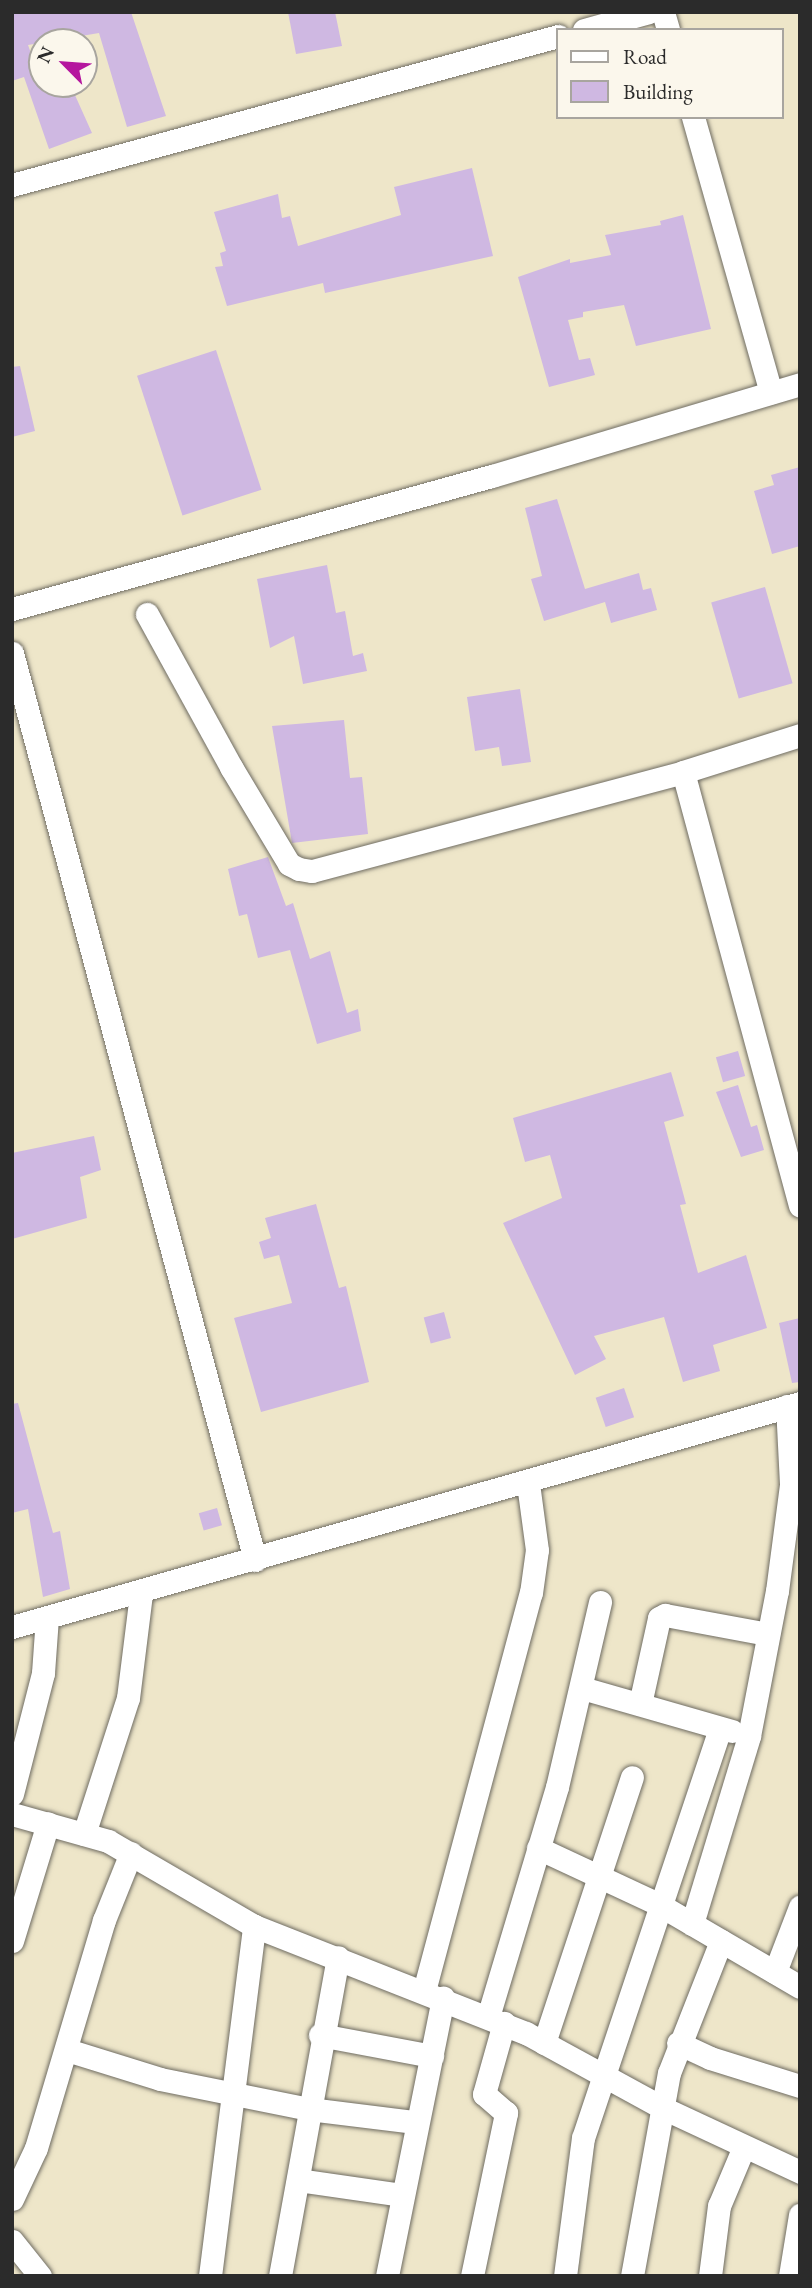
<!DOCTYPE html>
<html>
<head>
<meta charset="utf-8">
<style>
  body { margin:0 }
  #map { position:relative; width:812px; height:2288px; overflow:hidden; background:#eee6c9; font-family:"EB Garamond",serif }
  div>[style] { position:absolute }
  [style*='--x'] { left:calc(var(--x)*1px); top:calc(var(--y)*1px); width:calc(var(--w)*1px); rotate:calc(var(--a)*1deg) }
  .building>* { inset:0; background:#cfb8e2; transform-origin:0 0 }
  .roads { filter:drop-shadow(0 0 2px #6f6c62) drop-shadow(0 0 2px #6f6c62) }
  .minor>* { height:23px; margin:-11.5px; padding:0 11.5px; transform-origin:11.5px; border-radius:11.5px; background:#fff }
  span { translate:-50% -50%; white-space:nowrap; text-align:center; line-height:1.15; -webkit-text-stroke:5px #fbf7ec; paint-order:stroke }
  .frame { position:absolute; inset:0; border:14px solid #2b2b2b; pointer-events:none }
  .legend { position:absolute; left:556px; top:28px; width:228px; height:91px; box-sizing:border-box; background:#fbf7ec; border:2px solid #a8a59f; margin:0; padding:9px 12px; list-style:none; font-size:21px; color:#2b2b2b }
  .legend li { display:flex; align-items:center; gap:14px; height:35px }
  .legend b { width:35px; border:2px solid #a8a59f }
  .north { position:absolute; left:28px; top:28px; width:70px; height:70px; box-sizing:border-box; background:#fbf7ec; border:2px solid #a8a59f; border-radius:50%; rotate:295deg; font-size:19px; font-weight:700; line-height:28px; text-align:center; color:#2b2b2b }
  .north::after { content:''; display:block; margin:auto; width:24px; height:32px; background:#b5179e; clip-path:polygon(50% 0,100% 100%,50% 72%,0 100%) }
</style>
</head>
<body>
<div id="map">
  <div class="building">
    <i style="clip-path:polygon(12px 12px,131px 12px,166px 116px,127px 127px,99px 33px,28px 45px,42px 84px,46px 88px,70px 84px,92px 133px,49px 149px,24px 77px,12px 81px)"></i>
    <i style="clip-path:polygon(288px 12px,335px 12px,342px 46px,296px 54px)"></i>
    <i style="clip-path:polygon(472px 168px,493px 256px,325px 293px,323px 283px,227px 306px,215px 267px,223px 266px,220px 253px,226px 251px,214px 212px,278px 194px,282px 218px,290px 216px,298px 246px,401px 215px,394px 187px)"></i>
    <i style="clip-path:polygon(683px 215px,711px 329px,636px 346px,624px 305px,583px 312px,583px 317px,568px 320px,579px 360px,590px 358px,595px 375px,549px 387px,518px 277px,570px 259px,570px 263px,611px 255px,605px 235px,661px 225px,660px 221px)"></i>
    <i style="left:216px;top:350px;width:147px;height:83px;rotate:72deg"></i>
    <i style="clip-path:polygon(20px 366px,35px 431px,12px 437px,12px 367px)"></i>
    <i style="clip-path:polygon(800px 467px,800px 546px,772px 554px,754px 491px,774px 485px,771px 475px)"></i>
    <i style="clip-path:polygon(557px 499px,585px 589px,639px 573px,643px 590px,651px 588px,657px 610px,611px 623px,605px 602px,544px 621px,531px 579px,542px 576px,525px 508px)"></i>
    <i style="clip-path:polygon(327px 565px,336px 613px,345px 611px,353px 656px,363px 653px,367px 671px,303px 684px,294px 636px,270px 648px,257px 579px)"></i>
    <i style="left:765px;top:587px;width:100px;height:56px;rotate:74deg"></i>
    <i style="clip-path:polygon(520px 689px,531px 762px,502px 766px,499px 747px,475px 751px,467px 697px)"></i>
    <i style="clip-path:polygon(344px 720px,350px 778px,362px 777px,368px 834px,292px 843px,272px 726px)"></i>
    <i style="clip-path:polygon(268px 857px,286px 906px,293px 903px,310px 959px,330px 951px,347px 1013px,358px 1009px,361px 1031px,317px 1044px,290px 950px,258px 958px,247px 914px,239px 916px,228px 869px)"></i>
    <i style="left:738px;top:1051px;width:26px;height:23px;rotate:74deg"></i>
    <i style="clip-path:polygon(671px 1072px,684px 1116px,664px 1122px,686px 1204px,680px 1205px,698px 1273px,746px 1255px,767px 1328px,713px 1345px,720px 1371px,683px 1382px,664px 1317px,594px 1336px,606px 1359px,575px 1375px,503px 1223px,562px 1198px,550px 1155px,525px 1162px,513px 1118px)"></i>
    <i style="clip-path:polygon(738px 1085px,751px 1127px,757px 1125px,764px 1150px,741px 1157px,716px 1092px)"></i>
    <i style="clip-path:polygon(94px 1136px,101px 1170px,80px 1177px,87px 1218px,12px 1239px,12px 1153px)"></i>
    <i style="clip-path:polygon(316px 1204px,339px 1288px,346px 1286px,369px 1382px,261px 1412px,234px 1318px,292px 1303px,279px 1255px,264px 1259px,259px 1242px,271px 1238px,265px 1218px)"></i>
    <i style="left:444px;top:1312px;width:27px;height:21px;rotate:75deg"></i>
    <i style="clip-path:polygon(800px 1318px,800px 1382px,792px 1383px,779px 1323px)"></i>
    <i style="left:624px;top:1388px;width:31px;height:30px;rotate:71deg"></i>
    <i style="clip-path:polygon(18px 1403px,53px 1533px,60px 1531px,70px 1589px,43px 1597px,28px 1509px,12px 1513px,12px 1404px)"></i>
    <i style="left:217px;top:1508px;width:18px;height:19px;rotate:74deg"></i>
  </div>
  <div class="roads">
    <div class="minor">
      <i style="--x:663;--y:12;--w:19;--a:74"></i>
      <i style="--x:584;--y:30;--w:67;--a:-15.5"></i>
      <i style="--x:693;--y:117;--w:286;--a:74.2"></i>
      <i style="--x:12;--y:185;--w:566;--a:-15.26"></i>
      <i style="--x:12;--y:609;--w:498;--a:-15.5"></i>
      <i style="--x:492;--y:476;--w:321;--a:-16.6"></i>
      <i style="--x:147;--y:614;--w:175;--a:61.2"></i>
      <i style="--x:231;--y:767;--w:113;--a:59.1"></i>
      <i style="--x:289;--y:864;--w:11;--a:27"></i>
      <i style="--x:299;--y:869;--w:13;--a:9"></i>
      <i style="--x:312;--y:871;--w:384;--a:-14.9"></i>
      <i style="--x:683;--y:772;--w:123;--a:-17.5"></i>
      <i style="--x:12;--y:653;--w:939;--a:75"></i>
      <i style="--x:683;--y:772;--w:449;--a:74.9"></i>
      <i style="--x:12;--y:1627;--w:819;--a:-15.87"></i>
      <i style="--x:582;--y:1688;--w:156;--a:16"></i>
      <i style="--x:640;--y:1704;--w:88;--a:-77.5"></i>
      <i style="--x:659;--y:1618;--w:7;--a:-27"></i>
      <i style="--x:665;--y:1615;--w:105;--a:10.5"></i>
      <i style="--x:12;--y:1794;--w:125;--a:-75.6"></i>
      <i style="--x:43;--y:1673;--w:56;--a:-85.9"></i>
      <i style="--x:12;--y:1814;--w:100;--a:15.7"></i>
      <i style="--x:108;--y:1841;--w:169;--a:30.2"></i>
      <i style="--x:254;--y:1926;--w:292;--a:21.5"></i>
      <i style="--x:526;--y:2033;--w:156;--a:28.7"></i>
      <i style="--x:663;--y:2108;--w:151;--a:25"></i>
      <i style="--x:84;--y:1834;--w:143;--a:-72.1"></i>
      <i style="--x:128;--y:1698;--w:106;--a:-82.9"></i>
      <i style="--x:538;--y:1848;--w:132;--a:25"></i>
      <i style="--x:658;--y:1904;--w:164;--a:30.3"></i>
      <i style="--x:692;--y:1924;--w:196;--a:-73.1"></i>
      <i style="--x:749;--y:1736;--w:148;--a:-79.1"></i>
      <i style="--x:777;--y:1591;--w:108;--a:-82.5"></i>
      <i style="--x:791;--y:1484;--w:78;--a:-92.9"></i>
      <i style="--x:12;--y:1941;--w:123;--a:-73"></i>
      <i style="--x:775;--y:1972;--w:70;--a:-69"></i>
      <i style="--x:424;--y:1991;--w:412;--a:-75"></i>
      <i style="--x:531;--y:1593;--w:43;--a:-82.1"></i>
      <i style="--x:537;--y:1550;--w:68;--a:-97.7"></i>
      <i style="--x:488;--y:2017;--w:240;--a:-73.3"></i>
      <i style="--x:557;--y:1787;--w:190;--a:-76.9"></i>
      <i style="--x:320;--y:2035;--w:114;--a:10.6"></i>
      <i style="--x:544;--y:2043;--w:280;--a:-71.7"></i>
      <i style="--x:678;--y:2043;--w:35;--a:25"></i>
      <i style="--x:710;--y:2058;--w:94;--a:17.3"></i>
      <i style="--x:67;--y:2050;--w:97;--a:17.3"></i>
      <i style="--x:160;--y:2079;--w:152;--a:11.4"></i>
      <i style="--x:309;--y:2109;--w:107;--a:7"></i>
      <i style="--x:298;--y:2180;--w:105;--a:8.2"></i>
      <i style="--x:12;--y:2199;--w:56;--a:-64.8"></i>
      <i style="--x:36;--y:2148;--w:238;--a:-73.4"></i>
      <i style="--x:104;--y:1920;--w:72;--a:-68.1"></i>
      <i style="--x:12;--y:2241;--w:45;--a:51.3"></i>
      <i style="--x:210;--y:2276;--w:353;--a:-82.8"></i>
      <i style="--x:280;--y:2276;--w:324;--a:-79.7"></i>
      <i style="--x:387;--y:2276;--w:284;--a:-78.6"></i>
      <i style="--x:472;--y:2276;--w:167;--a:-78.2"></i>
      <i style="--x:506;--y:2113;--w:29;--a:-139"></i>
      <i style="--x:484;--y:2094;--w:74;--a:-74.3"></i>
      <i style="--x:565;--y:2276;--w:139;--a:-82.6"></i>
      <i style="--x:583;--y:2138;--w:432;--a:-71.5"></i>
      <i style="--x:632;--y:2276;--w:206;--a:-79.7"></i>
      <i style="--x:669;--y:2073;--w:142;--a:-68.5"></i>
      <i style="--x:710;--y:2276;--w:71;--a:-82.7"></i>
      <i style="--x:719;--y:2206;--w:62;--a:-67.2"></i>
      <i style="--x:790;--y:2276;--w:62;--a:-80.7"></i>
    </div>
  </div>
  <div class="frame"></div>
  <ul class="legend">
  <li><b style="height:9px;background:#fff"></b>Road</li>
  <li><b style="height:19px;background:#cfb8e2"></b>Building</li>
  </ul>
  <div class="north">N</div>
</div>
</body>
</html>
